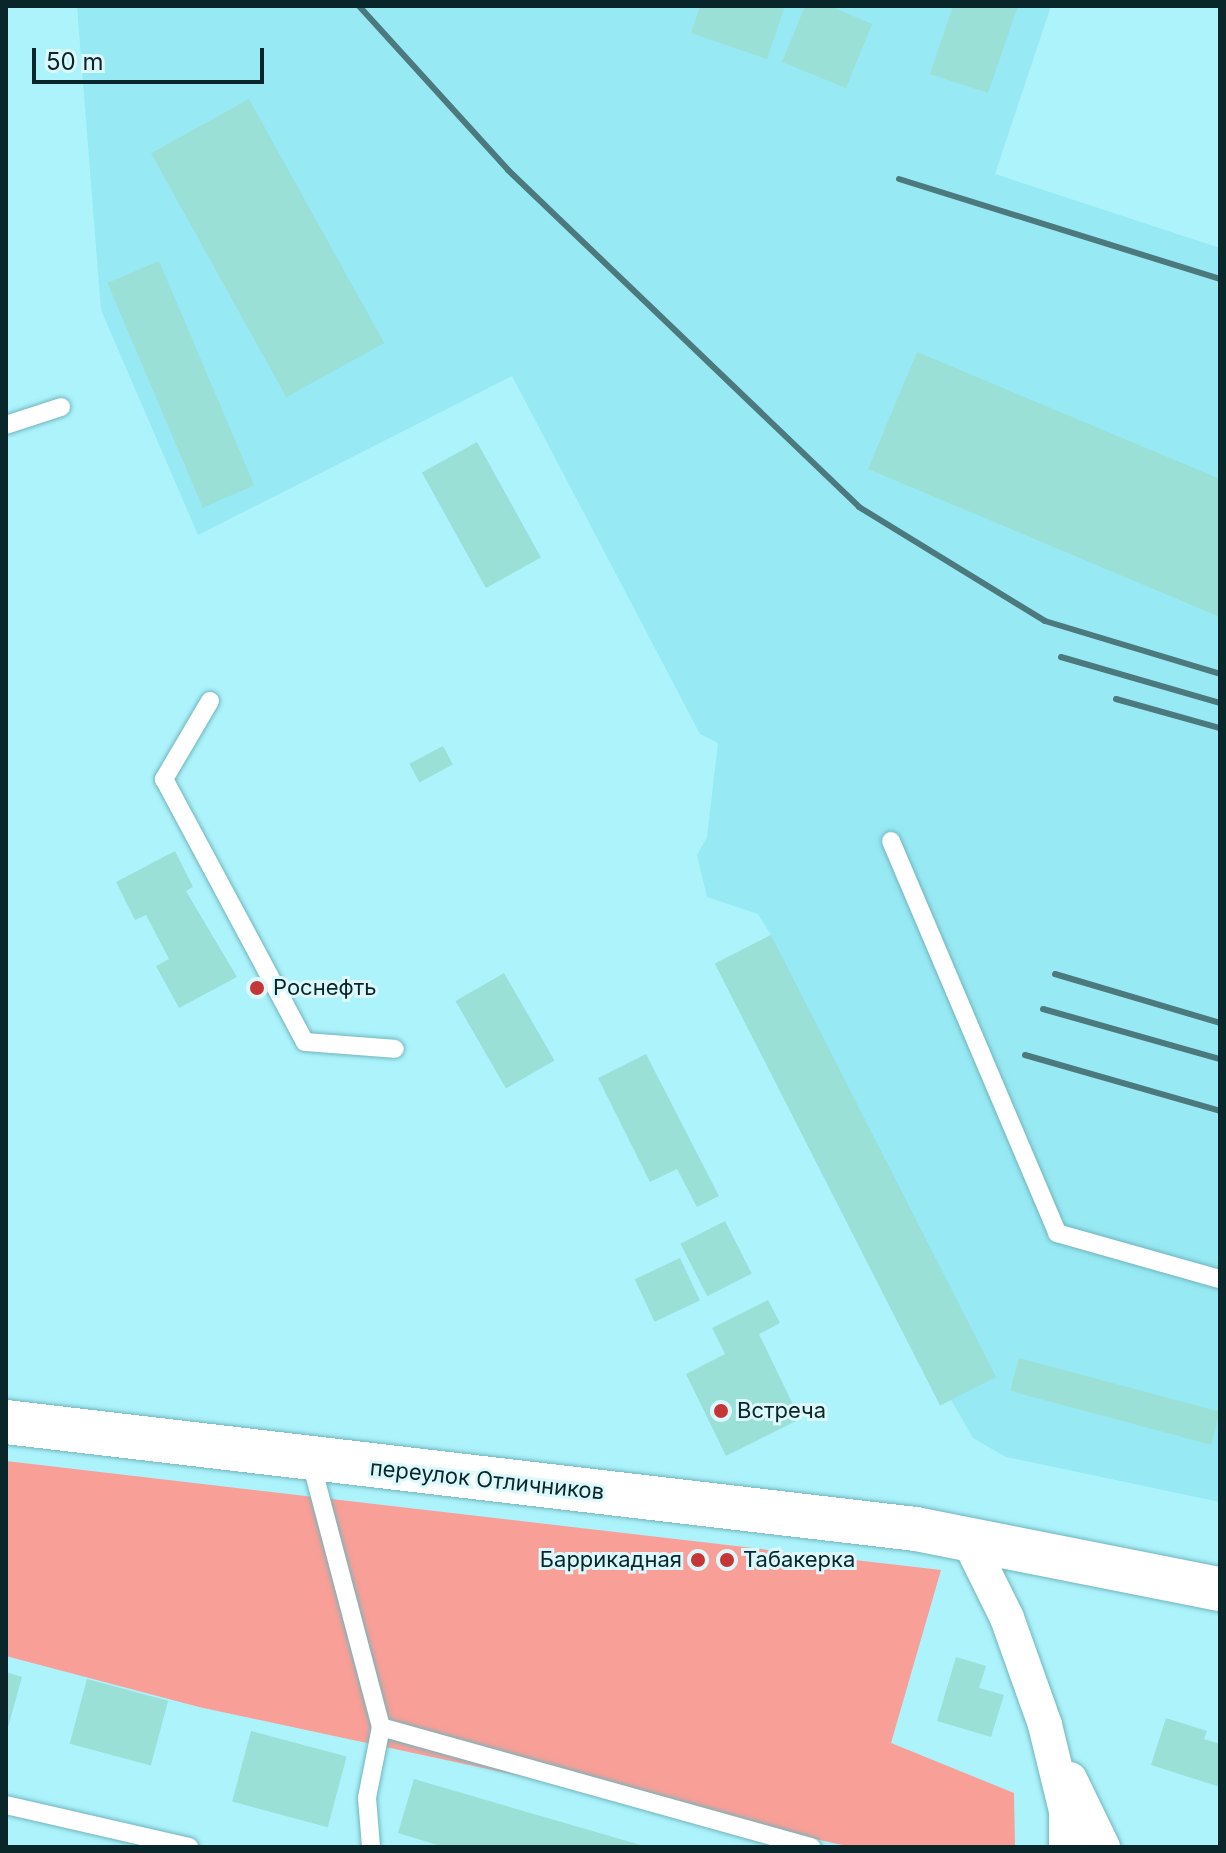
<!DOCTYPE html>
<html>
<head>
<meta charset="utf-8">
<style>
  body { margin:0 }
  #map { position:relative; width:1226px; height:1853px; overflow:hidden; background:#adf3fc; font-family:Inter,sans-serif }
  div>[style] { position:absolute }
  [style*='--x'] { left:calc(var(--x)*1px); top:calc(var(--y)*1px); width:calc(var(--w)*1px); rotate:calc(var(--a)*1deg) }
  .built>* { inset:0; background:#97e9f3 }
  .green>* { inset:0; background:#f89f97 }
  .building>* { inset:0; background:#9be0d7; transform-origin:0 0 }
  .roads { filter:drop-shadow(0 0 2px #70b5be) drop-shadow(0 0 2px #70b5be) }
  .service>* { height:18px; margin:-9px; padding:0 9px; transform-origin:9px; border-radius:9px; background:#fff }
  .minor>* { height:34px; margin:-17px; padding:0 17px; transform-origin:17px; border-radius:17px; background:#fff }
  .secondary>* { height:44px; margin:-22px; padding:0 22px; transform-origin:22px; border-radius:22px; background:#fff }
  .rail>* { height:6px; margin:-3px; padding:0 3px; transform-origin:3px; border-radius:3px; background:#4b797e }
  .dots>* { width:22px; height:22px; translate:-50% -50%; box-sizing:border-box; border:4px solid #ddf8fc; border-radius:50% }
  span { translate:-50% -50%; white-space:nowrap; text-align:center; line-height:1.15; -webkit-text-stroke:6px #ddf8fc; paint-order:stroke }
  .poi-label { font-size:22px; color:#09272a }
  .left { translate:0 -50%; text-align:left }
  .right { translate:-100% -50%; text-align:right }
  .street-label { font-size:22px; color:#09272a }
  .frame { position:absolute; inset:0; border:8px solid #09272a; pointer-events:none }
  .scale { position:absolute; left:32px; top:48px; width:232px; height:36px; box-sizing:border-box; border:4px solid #09272a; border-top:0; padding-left:10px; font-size:24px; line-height:28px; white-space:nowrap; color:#09272a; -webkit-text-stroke:6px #ddf8fc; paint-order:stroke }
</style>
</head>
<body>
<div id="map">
  <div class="built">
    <i style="clip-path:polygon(77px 6px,1051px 6px,995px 174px,1220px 248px,1220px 1502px,1006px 1457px,973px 1438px,951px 1400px,941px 1405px,715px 964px,771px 935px,758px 914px,707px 897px,697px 855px,707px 837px,718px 743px,700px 734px,512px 376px,198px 535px,101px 310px)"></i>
  </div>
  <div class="green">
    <i style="clip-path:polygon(6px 1461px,941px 1570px,891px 1743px,1014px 1793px,1015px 1847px,852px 1847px,199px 1707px,6px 1656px)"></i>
  </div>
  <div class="building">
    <i style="clip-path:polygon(700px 6px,785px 6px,767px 59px,691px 33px)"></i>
    <i style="clip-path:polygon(805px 6px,830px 6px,872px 24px,846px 88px,782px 62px)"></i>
    <i style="clip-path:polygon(953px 6px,1018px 6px,988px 93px,930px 74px)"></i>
    <i style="left:249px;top:99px;width:279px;height:112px;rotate:61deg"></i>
    <i style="left:159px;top:261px;width:244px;height:56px;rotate:67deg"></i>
    <i style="clip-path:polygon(917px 352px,1220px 479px,1220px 617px,868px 469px)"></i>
    <i style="left:477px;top:442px;width:132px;height:63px;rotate:61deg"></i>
    <i style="left:443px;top:746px;width:21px;height:38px;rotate:62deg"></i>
    <i style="clip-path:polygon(175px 851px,193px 887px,186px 891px,237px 977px,179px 1008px,156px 966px,169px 959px,146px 915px,135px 920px,116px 882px)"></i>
    <i style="left:771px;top:935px;width:496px;height:63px;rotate:63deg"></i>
    <i style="left:504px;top:973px;width:101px;height:56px;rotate:60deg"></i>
    <i style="clip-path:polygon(646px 1054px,719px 1196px,697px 1207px,677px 1169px,650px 1182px,598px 1078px)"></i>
    <i style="left:725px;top:1221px;width:59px;height:50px;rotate:63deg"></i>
    <i style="left:680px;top:1258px;width:47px;height:50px;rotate:65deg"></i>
    <i style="clip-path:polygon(768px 1300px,780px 1323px,759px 1334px,800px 1419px,726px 1456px,686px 1374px,725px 1354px,712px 1328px)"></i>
    <i style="left:1019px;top:1358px;width:208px;height:34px;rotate:15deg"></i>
    <i style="clip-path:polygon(956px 1657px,986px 1666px,979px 1688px,1004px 1695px,991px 1737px,937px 1721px)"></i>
    <i style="clip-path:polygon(6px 1672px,22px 1677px,7px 1731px,6px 1731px)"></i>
    <i style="left:87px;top:1679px;width:84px;height:67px;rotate:15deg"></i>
    <i style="clip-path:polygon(1166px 1718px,1207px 1731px,1204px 1739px,1220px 1744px,1220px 1787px,1151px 1765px)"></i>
    <i style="left:251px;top:1731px;width:99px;height:73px;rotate:15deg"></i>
    <i style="clip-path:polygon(414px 1779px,644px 1846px,643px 1847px,444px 1847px,398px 1833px)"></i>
  </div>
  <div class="roads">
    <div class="service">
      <i style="--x:6;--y:425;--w:58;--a:-18.1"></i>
      <i style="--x:210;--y:701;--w:91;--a:120.5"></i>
      <i style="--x:164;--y:779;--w:298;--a:61.8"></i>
      <i style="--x:305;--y:1042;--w:90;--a:4.4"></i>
      <i style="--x:891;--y:841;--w:426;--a:67"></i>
      <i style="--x:1057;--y:1233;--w:169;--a:15.8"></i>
      <i style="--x:311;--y:1462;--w:274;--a:75.2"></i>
      <i style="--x:381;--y:1727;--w:72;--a:101.2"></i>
      <i style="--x:367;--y:1798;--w:49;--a:85.3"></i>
      <i style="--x:381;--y:1727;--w:447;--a:15.6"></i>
      <i style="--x:6;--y:1805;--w:188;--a:12.9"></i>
    </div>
    <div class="minor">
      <i style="--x:968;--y:1539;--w:88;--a:63.7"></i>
      <i style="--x:1007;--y:1618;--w:114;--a:70.4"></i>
      <i style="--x:1045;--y:1725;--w:89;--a:76.3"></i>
      <i style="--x:1066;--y:1811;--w:36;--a:90"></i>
      <i style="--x:1070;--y:1779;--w:76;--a:64.1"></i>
    </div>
    <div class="secondary">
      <i style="--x:6;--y:1422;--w:916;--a:6.71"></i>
      <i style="--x:916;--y:1529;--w:310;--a:11.2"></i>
    </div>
  </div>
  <div class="rail">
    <i style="--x:359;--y:6;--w:222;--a:47.7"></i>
    <i style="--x:508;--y:170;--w:487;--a:43.8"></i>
    <i style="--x:859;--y:507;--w:218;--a:31.5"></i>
    <i style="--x:1045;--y:621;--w:183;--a:16.8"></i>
    <i style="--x:899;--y:179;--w:336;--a:17.3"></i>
    <i style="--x:1061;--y:657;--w:166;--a:16.1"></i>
    <i style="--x:1116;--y:699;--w:108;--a:15.6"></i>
    <i style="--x:1055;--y:974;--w:172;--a:16.5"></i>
    <i style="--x:1043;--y:1009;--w:184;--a:15.8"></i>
    <i style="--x:1025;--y:1055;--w:203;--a:16"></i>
  </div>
  <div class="dots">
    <i style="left:257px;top:988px;background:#c53636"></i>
    <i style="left:721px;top:1411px;background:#c53636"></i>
    <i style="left:698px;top:1560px;background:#c53636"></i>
    <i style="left:727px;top:1560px;background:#c53636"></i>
  </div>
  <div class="poi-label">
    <span class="left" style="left:273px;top:988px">Роснефть</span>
    <span class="left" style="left:737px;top:1411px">Встреча</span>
    <span class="right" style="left:682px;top:1560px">Баррикадная</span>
    <span class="left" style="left:743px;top:1560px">Табакерка</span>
  </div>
  <div class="street-label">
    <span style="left:487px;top:1480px;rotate:6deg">переулок Отличников</span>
  </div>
  <div class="frame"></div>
  <div class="scale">50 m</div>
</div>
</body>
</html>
